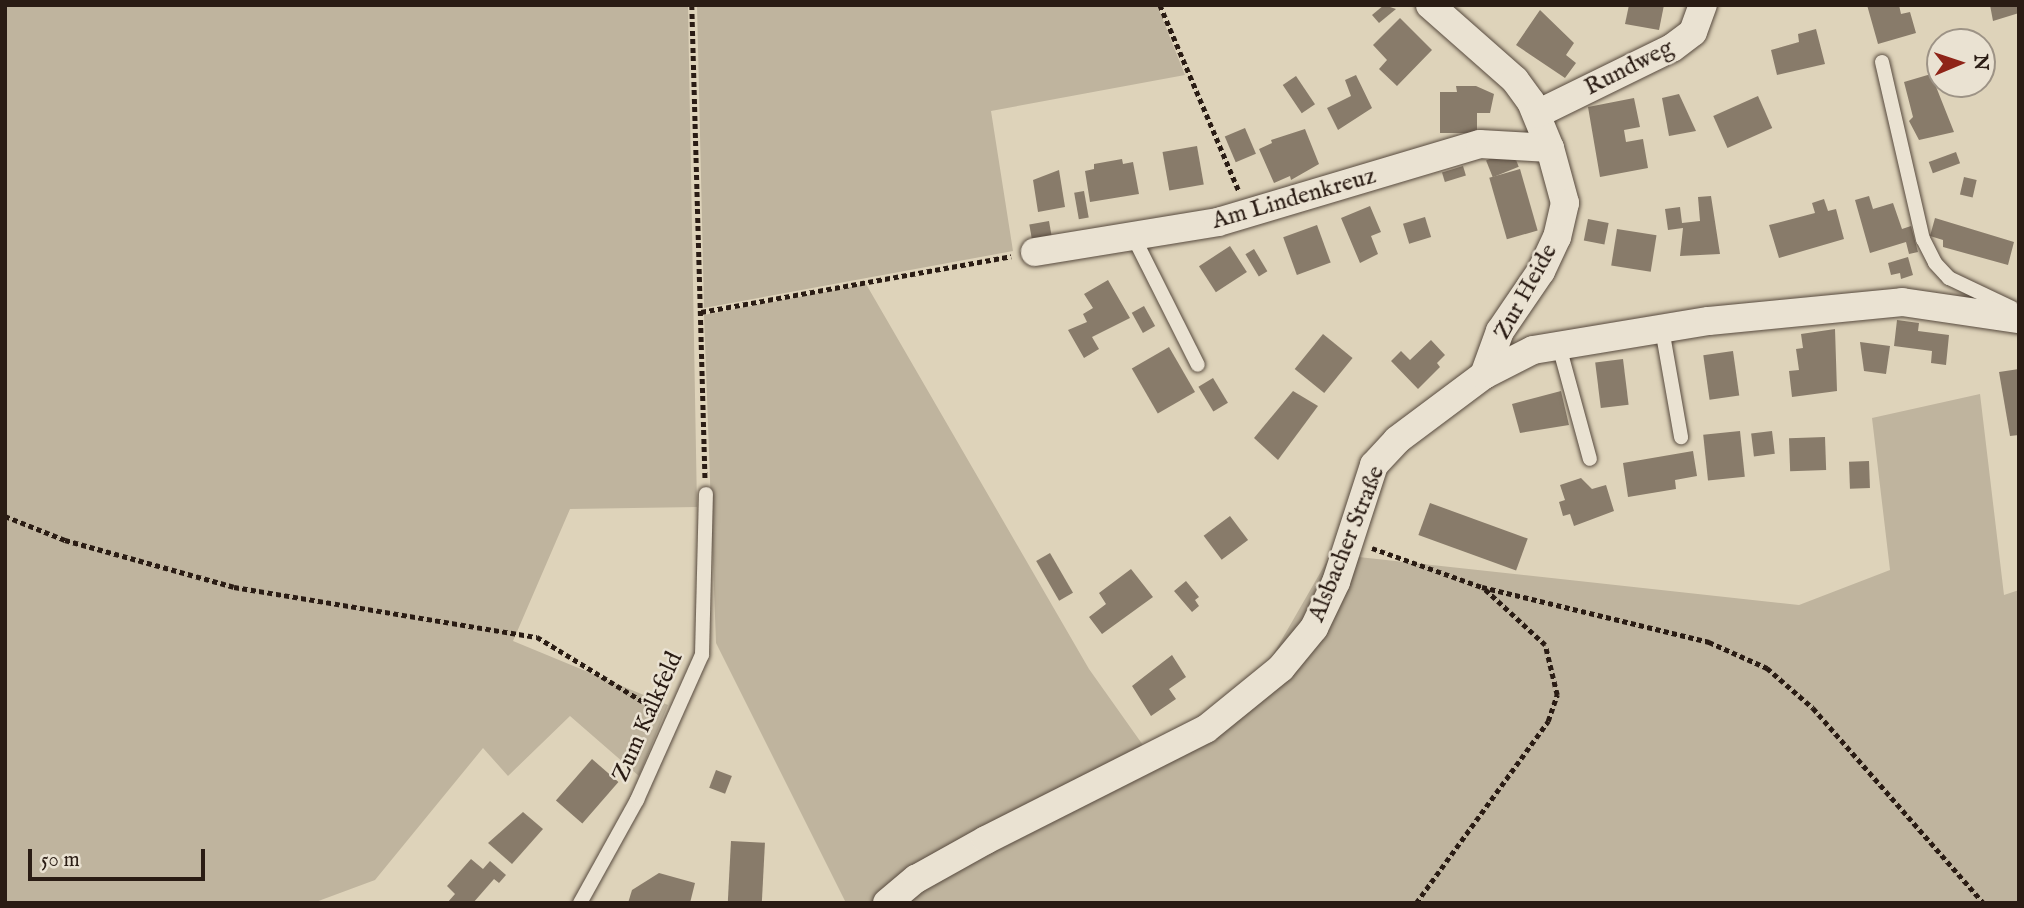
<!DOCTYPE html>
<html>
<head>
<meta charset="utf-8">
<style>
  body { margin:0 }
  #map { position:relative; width:2024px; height:908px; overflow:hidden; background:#ded3ba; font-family:"IM FELL English",serif }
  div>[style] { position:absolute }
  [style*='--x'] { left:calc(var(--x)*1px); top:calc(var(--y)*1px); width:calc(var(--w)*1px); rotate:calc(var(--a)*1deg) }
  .green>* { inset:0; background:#bfb49e }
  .building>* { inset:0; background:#887b6a; transform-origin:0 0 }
  .path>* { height:4.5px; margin-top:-2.25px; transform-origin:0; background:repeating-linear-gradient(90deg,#2a1c14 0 5px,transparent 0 8.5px) }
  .roads { filter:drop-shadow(0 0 2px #574a3e) drop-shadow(0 0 2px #574a3e) }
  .lane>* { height:14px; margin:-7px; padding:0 7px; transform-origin:7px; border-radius:7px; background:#eae2d2 }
  .street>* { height:28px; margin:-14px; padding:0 14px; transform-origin:14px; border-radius:14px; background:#eae2d2 }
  span { translate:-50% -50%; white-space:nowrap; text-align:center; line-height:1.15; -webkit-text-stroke:5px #eae2d2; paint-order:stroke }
  .street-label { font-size:24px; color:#2a1c14 }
  .frame { position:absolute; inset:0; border:7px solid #2a1c14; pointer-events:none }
  .north { position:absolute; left:1926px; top:28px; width:70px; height:70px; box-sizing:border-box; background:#eae2d2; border:2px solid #9d9386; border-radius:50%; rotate:88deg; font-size:19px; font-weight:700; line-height:28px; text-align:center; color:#2a1c14 }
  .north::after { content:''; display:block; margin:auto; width:24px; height:32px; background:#8f2418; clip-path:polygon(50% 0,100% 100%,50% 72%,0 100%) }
  .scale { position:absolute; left:28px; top:849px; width:177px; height:32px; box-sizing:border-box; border:4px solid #2a1c14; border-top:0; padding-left:9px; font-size:21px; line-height:24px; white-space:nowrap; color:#2a1c14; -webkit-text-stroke:5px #eae2d2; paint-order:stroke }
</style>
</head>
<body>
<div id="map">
  <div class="green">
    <i style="clip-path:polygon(5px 5px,688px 5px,697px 507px,570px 509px,513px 641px,668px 705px,639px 776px,570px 716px,508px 776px,483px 748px,375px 880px,313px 903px,5px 903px)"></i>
    <i style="clip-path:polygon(697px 5px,1157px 5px,1185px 75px,991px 111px,1013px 251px,704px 308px)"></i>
    <i style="clip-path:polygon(866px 284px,1089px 669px,1150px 755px,881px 903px,846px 903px,716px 643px,704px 315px)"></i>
    <i style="clip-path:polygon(1980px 394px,2004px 595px,2019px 590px,2019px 903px,896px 903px,1059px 808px,1259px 679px,1331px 554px,1799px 605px,1890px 570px,1872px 418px)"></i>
  </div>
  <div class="building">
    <i style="clip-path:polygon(1384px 5px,1396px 9px,1379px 23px,1372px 15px)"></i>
    <i style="clip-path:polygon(1629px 5px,1664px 5px,1659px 30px,1625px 24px)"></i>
    <i style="clip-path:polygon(1867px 5px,1899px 5px,1901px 14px,1910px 12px,1916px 33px,1878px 44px)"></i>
    <i style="clip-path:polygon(1990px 5px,2019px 5px,2019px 13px,1993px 21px)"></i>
    <i style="clip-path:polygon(1540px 10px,1574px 43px,1566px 55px,1576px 63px,1565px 78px,1516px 45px)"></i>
    <i style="clip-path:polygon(1400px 18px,1432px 50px,1397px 86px,1379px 69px,1387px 60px,1373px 45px)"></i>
    <i style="clip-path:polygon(1816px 29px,1825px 64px,1777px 75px,1771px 50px,1799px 42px,1798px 34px)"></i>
    <i style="clip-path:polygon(1931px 74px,1954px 132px,1919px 140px,1909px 121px,1913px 117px,1904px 82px)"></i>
    <i style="clip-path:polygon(1356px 75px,1372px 108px,1338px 130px,1327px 108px,1351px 96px,1345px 80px)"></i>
    <i style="left:1296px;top:76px;width:34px;height:16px;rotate:56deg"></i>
    <i style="clip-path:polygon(1456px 86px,1476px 86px,1494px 94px,1490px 113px,1477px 113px,1477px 133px,1440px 133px,1440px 92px,1457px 92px)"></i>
    <i style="clip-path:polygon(1679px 94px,1696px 131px,1669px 136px,1662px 98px)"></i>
    <i style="left:1758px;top:96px;width:35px;height:49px;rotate:66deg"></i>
    <i style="clip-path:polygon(1634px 98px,1640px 127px,1624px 130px,1626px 142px,1643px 139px,1648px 168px,1600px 177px,1588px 107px)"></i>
    <i style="left:1245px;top:128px;width:28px;height:22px;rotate:67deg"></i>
    <i style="clip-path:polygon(1305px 129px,1319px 164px,1291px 180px,1290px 176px,1274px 183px,1259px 149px,1272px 143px,1271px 140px)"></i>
    <i style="left:1197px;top:146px;width:39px;height:35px;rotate:80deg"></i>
    <i style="left:1512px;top:150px;width:18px;height:28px;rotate:68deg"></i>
    <i style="left:1956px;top:152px;width:12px;height:29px;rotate:70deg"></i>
    <i style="clip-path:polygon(1122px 159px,1123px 164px,1133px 162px,1139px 194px,1090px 202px,1085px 171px,1094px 169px,1094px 164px)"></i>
    <i style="left:1463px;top:166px;width:10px;height:22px;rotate:73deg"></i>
    <i style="left:1520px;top:169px;width:64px;height:32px;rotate:74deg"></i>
    <i style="clip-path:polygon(1059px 170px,1065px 207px,1038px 212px,1033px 180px)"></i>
    <i style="left:1964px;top:177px;width:13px;height:18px;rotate:13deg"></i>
    <i style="left:1084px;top:191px;width:27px;height:10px;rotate:80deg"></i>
    <i style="clip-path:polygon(1711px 196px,1720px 254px,1680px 256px,1683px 228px,1668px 230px,1665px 209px,1680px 207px,1682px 223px,1700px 221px,1698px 197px)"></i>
    <i style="clip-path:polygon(1869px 196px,1873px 209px,1893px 203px,1902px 229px,1911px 226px,1918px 252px,1909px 254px,1906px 242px,1870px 253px,1855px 200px)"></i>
    <i style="clip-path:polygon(1824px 199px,1828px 211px,1836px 209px,1844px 239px,1779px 258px,1769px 225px,1815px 213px,1812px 203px)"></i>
    <i style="clip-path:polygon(1370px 206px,1381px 232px,1371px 236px,1378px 254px,1360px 263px,1341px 218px)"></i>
    <i style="left:1425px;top:217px;width:21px;height:23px;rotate:73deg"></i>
    <i style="clip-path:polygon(1935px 218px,2014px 242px,2008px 265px,1943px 247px,1943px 240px,1930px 236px)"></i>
    <i style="left:1588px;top:219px;width:21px;height:22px;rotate:11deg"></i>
    <i style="left:1049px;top:221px;width:23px;height:20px;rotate:80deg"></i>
    <i style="left:1317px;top:225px;width:40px;height:36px;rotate:70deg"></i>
    <i style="left:1617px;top:229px;width:40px;height:37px;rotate:9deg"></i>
    <i style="left:1230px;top:246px;width:31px;height:37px;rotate:57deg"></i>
    <i style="left:1254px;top:249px;width:26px;height:10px;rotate:59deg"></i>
    <i style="clip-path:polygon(1908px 257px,1913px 275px,1901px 279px,1900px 273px,1891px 275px,1888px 263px)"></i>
    <i style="clip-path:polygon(1108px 280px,1130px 318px,1092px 337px,1099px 349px,1084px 358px,1068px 330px,1087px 322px,1083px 314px,1093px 308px,1084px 294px)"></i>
    <i style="left:1144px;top:306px;width:23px;height:14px;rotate:61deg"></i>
    <i style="clip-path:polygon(1897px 320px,1919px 323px,1918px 331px,1949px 335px,1946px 365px,1931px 363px,1932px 351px,1894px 346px)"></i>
    <i style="clip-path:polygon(1835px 329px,1837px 391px,1792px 397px,1789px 371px,1799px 370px,1796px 349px,1803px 348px,1801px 334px)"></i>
    <i style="left:1323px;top:334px;width:38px;height:45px;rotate:39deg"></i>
    <i style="clip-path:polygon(1431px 340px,1445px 355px,1437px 363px,1440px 367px,1418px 389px,1391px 361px,1401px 351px,1410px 360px)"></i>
    <i style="clip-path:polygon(1860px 342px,1890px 346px,1886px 374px,1864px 371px)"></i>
    <i style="left:1169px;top:347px;width:52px;height:43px;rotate:60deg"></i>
    <i style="left:1733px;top:351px;width:45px;height:30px;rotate:82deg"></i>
    <i style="left:1623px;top:359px;width:46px;height:28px;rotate:83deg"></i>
    <i style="clip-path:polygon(2019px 369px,2019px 435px,2010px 436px,1999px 372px)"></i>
    <i style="left:1213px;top:378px;width:29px;height:17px;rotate:59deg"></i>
    <i style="clip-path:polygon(1293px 391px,1318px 406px,1278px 460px,1254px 438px)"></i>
    <i style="clip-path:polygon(1561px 391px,1569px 425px,1520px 433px,1512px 404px)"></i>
    <i style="left:1740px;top:431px;width:46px;height:37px;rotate:84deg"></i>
    <i style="left:1772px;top:431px;width:23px;height:21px;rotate:83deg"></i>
    <i style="left:1825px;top:437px;width:33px;height:36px;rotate:88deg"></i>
    <i style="clip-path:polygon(1693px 451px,1697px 476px,1675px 480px,1676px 489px,1628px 497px,1623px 463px)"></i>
    <i style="left:1869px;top:461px;width:27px;height:20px;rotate:88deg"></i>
    <i style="clip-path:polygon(1581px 478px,1592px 489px,1606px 485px,1614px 511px,1574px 526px,1570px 514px,1563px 516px,1559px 502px,1565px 500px,1560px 485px)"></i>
    <i style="left:1430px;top:503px;width:104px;height:34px;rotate:20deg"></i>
    <i style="left:1230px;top:516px;width:30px;height:33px;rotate:53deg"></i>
    <i style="left:1050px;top:553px;width:46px;height:16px;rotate:60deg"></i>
    <i style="clip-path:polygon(1131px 569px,1153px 597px,1102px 634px,1089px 617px,1106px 604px,1099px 593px)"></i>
    <i style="clip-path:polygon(1186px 581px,1199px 597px,1195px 600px,1199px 606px,1192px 612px,1174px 591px)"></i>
    <i style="clip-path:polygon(1172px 655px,1186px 677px,1169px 689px,1176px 699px,1151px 716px,1132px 686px)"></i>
    <i style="left:592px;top:759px;width:35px;height:55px;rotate:41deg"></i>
    <i style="left:716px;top:770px;width:17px;height:19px;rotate:21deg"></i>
    <i style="clip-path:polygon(523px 812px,543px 829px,512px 864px,488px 843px)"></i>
    <i style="left:731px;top:841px;width:34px;height:62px;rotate:3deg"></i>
    <i style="clip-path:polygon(471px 859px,483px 869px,490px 861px,506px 875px,499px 883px,494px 879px,473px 903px,447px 903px,455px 894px,447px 886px)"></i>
    <i style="clip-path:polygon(659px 873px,695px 883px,690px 903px,628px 903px,632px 890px)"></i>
  </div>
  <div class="path">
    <i style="--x:692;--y:5;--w:474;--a:88.4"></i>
    <i style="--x:1160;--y:5;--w:202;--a:67"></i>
    <i style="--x:701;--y:312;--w:315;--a:-10.2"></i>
    <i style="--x:5;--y:516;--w:65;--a:21.8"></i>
    <i style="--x:65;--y:540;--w:175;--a:15.5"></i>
    <i style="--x:234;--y:587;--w:307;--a:9.4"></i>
    <i style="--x:537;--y:637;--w:142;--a:31.4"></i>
    <i style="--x:1372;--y:548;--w:117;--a:19.5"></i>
    <i style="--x:1482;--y:587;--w:234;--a:13.6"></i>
    <i style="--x:1709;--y:642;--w:64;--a:24.1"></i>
    <i style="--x:1767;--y:668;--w:61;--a:41"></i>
    <i style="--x:1813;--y:708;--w:259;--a:48.8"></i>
    <i style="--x:1416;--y:903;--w:225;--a:-54"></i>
    <i style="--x:1548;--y:721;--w:28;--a:-71"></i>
    <i style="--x:1557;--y:695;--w:51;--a:-103.5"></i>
    <i style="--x:1545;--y:645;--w:84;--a:-137.4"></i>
  </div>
  <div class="roads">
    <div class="lane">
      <i style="--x:1882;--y:62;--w:182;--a:77"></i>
      <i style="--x:1923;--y:239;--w:27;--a:63"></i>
      <i style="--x:1935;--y:263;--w:21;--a:47"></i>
      <i style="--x:1949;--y:278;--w:70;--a:25.5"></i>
      <i style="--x:1133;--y:236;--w:144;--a:63.3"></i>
      <i style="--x:1662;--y:329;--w:110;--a:80"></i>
      <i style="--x:1559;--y:346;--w:117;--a:74.7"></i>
      <i style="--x:580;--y:903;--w:118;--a:-61"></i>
      <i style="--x:637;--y:800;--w:159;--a:-65.9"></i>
      <i style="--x:702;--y:655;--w:161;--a:-88.6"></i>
    </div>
    <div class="street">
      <i style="--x:1430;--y:5;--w:113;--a:41.4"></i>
      <i style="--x:1515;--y:80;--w:27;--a:54"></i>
      <i style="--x:1531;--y:102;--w:50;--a:67.6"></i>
      <i style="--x:1550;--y:148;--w:57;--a:74.7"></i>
      <i style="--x:1565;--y:203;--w:35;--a:103"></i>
      <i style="--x:1557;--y:237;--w:38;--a:115"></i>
      <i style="--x:1541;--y:271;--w:73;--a:124.3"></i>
      <i style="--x:1500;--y:331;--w:47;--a:110"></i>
      <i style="--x:1537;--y:114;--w:150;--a:-26.1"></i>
      <i style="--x:1672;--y:48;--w:26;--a:-37"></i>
      <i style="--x:1693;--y:32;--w:29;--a:-70"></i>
      <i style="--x:1035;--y:252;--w:185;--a:-9.3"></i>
      <i style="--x:1218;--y:222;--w:273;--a:-16.6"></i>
      <i style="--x:1480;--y:144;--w:70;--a:3.3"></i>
      <i style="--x:887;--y:903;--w:38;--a:-40"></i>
      <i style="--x:916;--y:879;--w:80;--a:-29.1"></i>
      <i style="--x:986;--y:840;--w:246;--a:-26.8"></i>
      <i style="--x:1206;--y:729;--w:97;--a:-39.1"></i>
      <i style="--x:1281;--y:668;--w:52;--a:-50.5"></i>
      <i style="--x:1314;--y:628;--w:51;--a:-64.4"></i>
      <i style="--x:1336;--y:582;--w:123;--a:-72"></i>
      <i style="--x:1374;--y:465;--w:34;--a:-47"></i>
      <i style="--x:1397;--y:440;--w:109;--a:-36.8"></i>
      <i style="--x:1484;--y:375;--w:55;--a:-27"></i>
      <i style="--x:1533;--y:350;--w:178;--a:-9.4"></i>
      <i style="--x:1709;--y:321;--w:194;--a:-5.6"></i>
      <i style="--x:1902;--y:302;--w:118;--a:8.3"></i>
    </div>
  </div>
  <div class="street-label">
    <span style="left:1629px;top:68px;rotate:-27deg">Rundweg</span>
    <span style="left:1294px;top:199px;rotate:-16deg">Am Lindenkreuz</span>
    <span style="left:1526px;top:292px;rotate:-61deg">Zur Heide</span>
    <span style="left:1347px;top:544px;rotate:-68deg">Alsbacher Straße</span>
    <span style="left:648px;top:717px;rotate:-66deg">Zum Kalkfeld</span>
  </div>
  <div class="frame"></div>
  <div class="north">N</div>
  <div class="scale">50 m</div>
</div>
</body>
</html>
